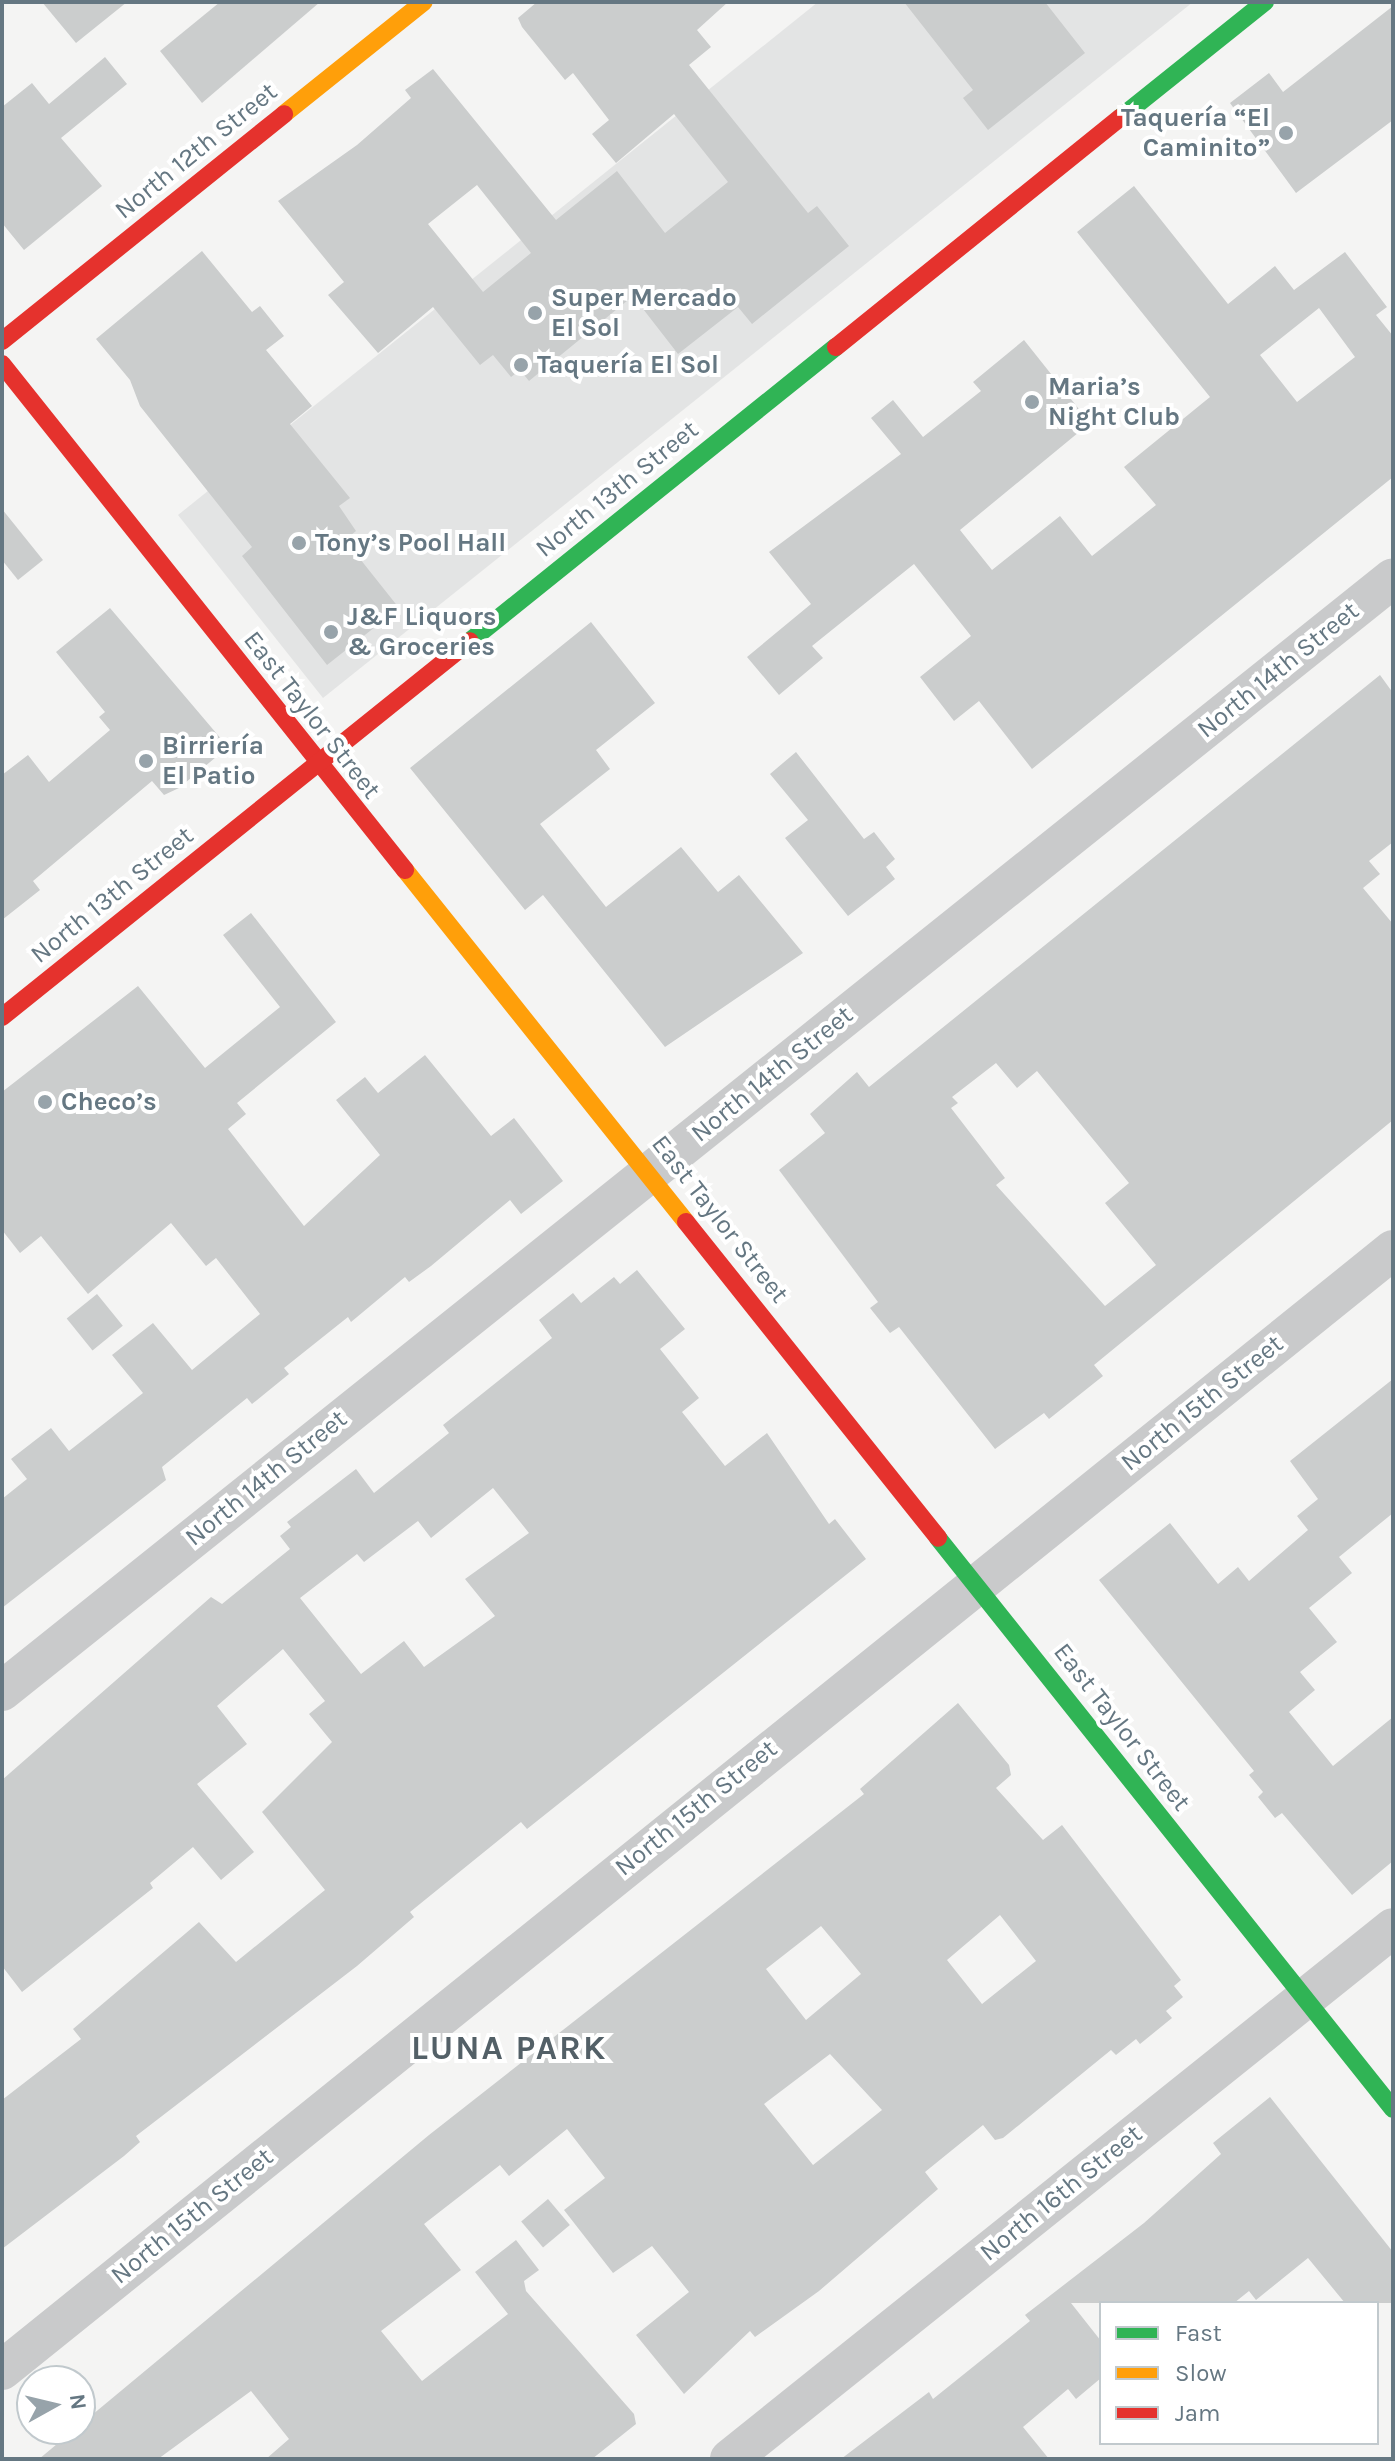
<!DOCTYPE html>
<html>
<head>
<meta charset="utf-8">
<style>
  body { margin:0 }
  #map { position:relative; width:1395px; height:2461px; overflow:hidden; background:#f4f4f3; font-family:Karla,sans-serif }
  div>[style] { position:absolute }
  [style*='--x'] { left:calc(var(--x)*1px); top:calc(var(--y)*1px); width:calc(var(--w)*1px); rotate:calc(var(--a)*1deg) }
  .built>* { inset:0; background:#e3e4e4 }
  .building>* { inset:0; background:#cbcdcd; transform-origin:0 0 }
  .street>* { height:40px; margin:-20px; padding:0 20px; transform-origin:20px; border-radius:20px; background:#c9cacb }
  .fast>* { height:18px; margin:-9px; padding:0 9px; transform-origin:9px; border-radius:9px; background:#30b455 }
  .slow>* { height:18px; margin:-9px; padding:0 9px; transform-origin:9px; border-radius:9px; background:#ff9f0a }
  .jam>* { height:18px; margin:-9px; padding:0 9px; transform-origin:9px; border-radius:9px; background:#e5322d }
  .dots>* { width:22px; height:22px; translate:-50% -50%; box-sizing:border-box; border:4px solid #fff; border-radius:50% }
  span { translate:-50% -50%; white-space:nowrap; text-align:center; line-height:1.15; -webkit-text-stroke:8px #fff; paint-order:stroke }
  .poi-label { font-size:26px; color:#657782; font-weight:700 }
  .right { translate:-100% -50%; text-align:right }
  .left { translate:0 -50%; text-align:left }
  .street-label { font-size:26px; color:#657782 }
  .district-label { font-size:34px; color:#536067; font-weight:700; letter-spacing:2px }
  .frame { position:absolute; inset:0; border:4px solid #657782; pointer-events:none }
  .legend { position:absolute; left:1099px; top:2301px; width:280px; height:144px; box-sizing:border-box; background:#fff; border:2px solid #c1c9cd; margin:0; padding:10px 14px; list-style:none; font-size:24px; color:#657782 }
  .legend li { display:flex; align-items:center; gap:16px; height:40px }
  .legend b { width:40px; border:2px solid #c1c9cd }
  .north { position:absolute; left:16px; top:2365px; width:80px; height:80px; box-sizing:border-box; background:#fff; border:2px solid #c1c9cd; border-radius:50%; rotate:82deg; font-size:22px; font-weight:700; line-height:32px; text-align:center; color:#657782 }
  .north::after { content:''; display:block; margin:auto; width:28px; height:36px; background:#97a3aa; clip-path:polygon(50% 0,100% 100%,50% 72%,0 100%) }
</style>
</head>
<body>
<div id="map">
  <div class="built">
    <i style="clip-path:polygon(818px 2px,1193px 2px,323px 698px,178px 515px)"></i>
  </div>
  <div class="building">
    <i style="clip-path:polygon(42px 2px,127px 2px,76px 43px)"></i>
    <i style="clip-path:polygon(220px 2px,320px 2px,202px 103px,160px 51px)"></i>
    <i style="clip-path:polygon(evenodd,537px 2px,728px 2px,697px 30px,711px 47px,689px 65px,808px 213px,817px 206px,849px 246px,752px 324px,738px 307px,678px 354px,633px 296px,529px 381px,520px 370px,511px 377px,493px 355px,480px 365px,433px 307px,378px 353px,328px 295px,344px 282px,278px 201px,357px 145px,411px 98px,405px 90px,433px 69px,556px 220px,617px 171px,665px 233px,728px 182px,674px 114px,616px 163px,592px 134px,609px 120px,573px 73px,565px 80px,522px 27px,518px 18px,537px 2px,477px 185px,531px 253px,483px 292px,428px 224px,477px 185px)"></i>
    <i style="clip-path:polygon(904px 2px,1045px 2px,1085px 53px,988px 130px,963px 98px,973px 90px)"></i>
    <i style="clip-path:polygon(1393px 6px,1393px 120px,1296px 193px,1230px 103px,1269px 73px,1283px 92px)"></i>
    <i style="clip-path:polygon(105px 57px,127px 84px,61px 138px,102px 186px,24px 250px,2px 223px,2px 107px,32px 83px,49px 104px)"></i>
    <i style="clip-path:polygon(evenodd,1134px 186px,1228px 304px,1275px 266px,1294px 290px,1345px 252px,1387px 307px,1376px 315px,1393px 336px,1393px 477px,1032px 769px,979px 701px,954px 721px,920px 677px,971px 636px,914px 564px,812px 646px,823px 658px,779px 695px,747px 657px,811px 604px,769px 552px,901px 454px,871px 418px,893px 400px,923px 437px,981px 391px,973px 382px,1024px 340px,1090px 423px,960px 530px,992px 570px,1060px 516px,1092px 556px,1156px 505px,1124px 467px,1210px 397px,1077px 232px,1134px 186px,1319px 308px,1355px 357px,1297px 402px,1260px 355px,1319px 308px)"></i>
    <i style="clip-path:polygon(202px 251px,252px 312px,260px 306px,284px 336px,266px 350px,312px 406px,290px 424px,350px 498px,339px 506px,356px 531px,345px 540px,399px 608px,327px 665px,242px 556px,252px 547px,140px 406px,130px 380px,96px 339px)"></i>
    <i style="clip-path:polygon(2px 509px,43px 560px,18px 580px,2px 560px)"></i>
    <i style="clip-path:polygon(110px 608px,228px 747px,179px 788px,164px 795px,152px 781px,33px 881px,40px 890px,2px 920px,2px 775px,28px 755px,49px 782px,110px 730px,99px 717px,105px 712px,56px 652px)"></i>
    <i style="clip-path:polygon(591px 622px,655px 703px,596px 750px,610px 769px,540px 824px,606px 907px,681px 847px,718px 892px,739px 875px,803px 953px,665px 1047px,543px 895px,525px 910px,410px 768px)"></i>
    <i style="clip-path:polygon(evenodd,1380px 675px,1393px 693px,1393px 842px,1369px 861px,1380px 874px,1363px 888px,1393px 924px,1393px 1120px,1094px 1365px,1103px 1376px,1049px 1419px,1044px 1413px,995px 1449px,899px 1327px,890px 1333px,870px 1308px,878px 1302px,779px 1170px,825px 1133px,810px 1114px,857px 1072px,869px 1087px,1380px 675px,996px 1063px,1017px 1088px,1037px 1071px,1129px 1183px,1105px 1203px,1156px 1265px,1105px 1306px,996px 1185px,1005px 1178px,951px 1108px,958px 1103px,952px 1097px,996px 1063px)"></i>
    <i style="clip-path:polygon(796px 752px,864px 839px,874px 832px,895px 859px,886px 867px,895px 879px,848px 916px,785px 838px,808px 820px,770px 774px)"></i>
    <i style="clip-path:polygon(251px 913px,336px 1022px,237px 1103px,246px 1114px,228px 1129px,304px 1226px,380px 1155px,336px 1100px,365px 1077px,378px 1093px,425px 1055px,491px 1136px,514px 1118px,563px 1181px,521px 1214px,510px 1200px,431px 1266px,409px 1282px,405px 1277px,351px 1322px,348px 1317px,284px 1368px,289px 1374px,252px 1404px,247px 1398px,162px 1467px,166px 1480px,2px 1608px,2px 1499px,27px 1479px,11px 1459px,51px 1428px,69px 1451px,143px 1393px,112px 1355px,153px 1323px,192px 1370px,260px 1314px,216px 1258px,206px 1266px,171px 1223px,88px 1294px,41px 1236px,20px 1253px,2px 1230px,2px 1092px,138px 986px,205px 1068px,280px 1007px,223px 935px)"></i>
    <i style="clip-path:polygon(evenodd,637px 1270px,685px 1329px,660px 1349px,699px 1398px,682px 1412px,725px 1466px,767px 1433px,829px 1524px,835px 1519px,866px 1559px,527px 1829px,521px 1822px,410px 1912px,414px 1917px,357px 1966px,136px 2136px,140px 2142px,124px 2156px,2px 2249px,2px 2100px,81px 2039px,73px 2029px,199px 1922px,236px 1962px,325px 1890px,262px 1812px,332px 1742px,309px 1714px,325px 1701px,283px 1649px,217px 1706px,247px 1744px,197px 1784px,254px 1852px,221px 1880px,193px 1847px,150px 1883px,153px 1888px,22px 1992px,2px 1966px,2px 1780px,211px 1597px,222px 1604px,290px 1549px,280px 1536px,291px 1527px,287px 1522px,356px 1469px,374px 1493px,449px 1433px,443px 1425px,552px 1338px,539px 1320px,573px 1293px,581px 1303px,614px 1277px,620px 1284px,637px 1270px,493px 1488px,529px 1533px,465px 1579px,495px 1616px,424px 1667px,404px 1641px,361px 1674px,300px 1598px,357px 1554px,364px 1562px,418px 1521px,431px 1538px,493px 1488px)"></i>
    <i style="left:97px;top:1294px;width:41px;height:39px;rotate:51deg"></i>
    <i style="clip-path:polygon(1393px 1379px,1393px 1513px,1339px 1557px,1352px 1573px,1309px 1608px,1337px 1642px,1300px 1672px,1315px 1690px,1289px 1712px,1333px 1766px,1393px 1717px,1393px 1861px,1352px 1895px,1282px 1813px,1275px 1818px,1258px 1797px,1263px 1792px,1249px 1775px,1254px 1771px,1099px 1580px,1170px 1523px,1218px 1584px,1238px 1567px,1249px 1581px,1308px 1530px,1297px 1516px,1318px 1499px,1290px 1461px)"></i>
    <i style="clip-path:polygon(evenodd,958px 1703px,1009px 1765px,1011px 1775px,996px 1788px,1043px 1840px,1062px 1825px,1181px 1980px,1174px 1986px,1183px 1997px,1166px 2011px,1172px 2018px,1140px 2044px,1136px 2039px,1116px 2055px,1111px 2050px,1003px 2138px,995px 2140px,983px 2125px,925px 2172px,938px 2189px,819px 2291px,755px 2337px,750px 2331px,684px 2394px,636px 2335px,689px 2292px,652px 2246px,613px 2273px,564px 2210px,605px 2178px,567px 2129px,509px 2176px,500px 2165px,424px 2224px,461px 2270px,381px 2331px,422px 2381px,508px 2314px,475px 2272px,516px 2240px,539px 2270px,524px 2281px,526px 2291px,634px 2414px,636px 2424px,592px 2459px,266px 2459px,289px 2439px,251px 2391px,158px 2459px,39px 2459px,429px 2135px,864px 1794px,860px 1789px,958px 1703px,1000px 1915px,1036px 1961px,982px 2004px,947px 1960px,1000px 1915px,958px 1703px,821px 1926px,861px 1974px,806px 2020px,766px 1969px,821px 1926px,958px 1703px,830px 2054px,882px 2110px,813px 2165px,764px 2104px,830px 2054px)"></i>
    <i style="clip-path:polygon(1270px 2097px,1393px 2252px,1393px 2303px,1345px 2303px,1308px 2258px,1256px 2300px,1249px 2291px,1234px 2303px,1071px 2303px,1101px 2341px,1101px 2378px,1076px 2399px,1068px 2389px,1023px 2427px,1049px 2459px,841px 2459px,929px 2392px,933px 2399px,1030px 2321px,1025px 2315px,1144px 2223px,1221px 2154px,1213px 2143px)"></i>
    <i style="left:548px;top:2199px;width:34px;height:35px;rotate:50deg"></i>
  </div>
  <div class="street">
    <i style="--x:2;--y:1691;--w:1781;--a:-38.66"></i>
    <i style="--x:2;--y:2370;--w:1786;--a:-38.84"></i>
    <i style="--x:730;--y:2459;--w:849;--a:-38.69"></i>
  </div>
  <div class="fast">
    <i style="--x:1120;--y:118;--w:186;--a:-38.7"></i>
    <i style="--x:470;--y:641;--w:469;--a:-38.8"></i>
    <i style="--x:938;--y:1538;--w:730;--a:51.45"></i>
  </div>
  <div class="slow">
    <i style="--x:284;--y:114;--w:179;--a:-38.7"></i>
    <i style="--x:405;--y:870;--w:450;--a:51.4"></i>
  </div>
  <div class="jam">
    <i style="--x:2;--y:341;--w:362;--a:-38.8"></i>
    <i style="--x:836;--y:347;--w:365;--a:-38.9"></i>
    <i style="--x:2;--y:364;--w:647;--a:51.46"></i>
    <i style="--x:2;--y:1017;--w:600;--a:-38.78"></i>
    <i style="--x:686;--y:1222;--w:404;--a:51.4"></i>
  </div>
  <div class="dots">
    <i style="left:1286px;top:133px;background:#97a3aa"></i>
    <i style="left:535px;top:313px;background:#97a3aa"></i>
    <i style="left:521px;top:365px;background:#97a3aa"></i>
    <i style="left:1032px;top:402px;background:#97a3aa"></i>
    <i style="left:299px;top:543px;background:#97a3aa"></i>
    <i style="left:331px;top:632px;background:#97a3aa"></i>
    <i style="left:146px;top:761px;background:#97a3aa"></i>
    <i style="left:45px;top:1102px;background:#97a3aa"></i>
  </div>
  <div class="poi-label">
    <span class="right" style="left:1270px;top:133px">Taquería “El<br>Caminito”</span>
    <span class="left" style="left:551px;top:313px">Super Mercado<br>El Sol</span>
    <span class="left" style="left:537px;top:365px">Taquería El Sol</span>
    <span class="left" style="left:1048px;top:402px">Maria’s<br>Night Club</span>
    <span class="left" style="left:315px;top:543px">Tony’s Pool Hall</span>
    <span class="left" style="left:347px;top:632px">J&amp;F Liquors<br>&amp; Groceries</span>
    <span class="left" style="left:162px;top:761px">Birriería<br>El Patio</span>
    <span class="left" style="left:61px;top:1102px">Checo’s</span>
  </div>
  <div class="street-label">
    <span style="left:196px;top:151px;rotate:-39deg">North 12th Street</span>
    <span style="left:617px;top:489px;rotate:-39deg">North 13th Street</span>
    <span style="left:1278px;top:670px;rotate:-39deg">North 14th Street</span>
    <span style="left:312px;top:715px;rotate:52deg">East Taylor Street</span>
    <span style="left:112px;top:895px;rotate:-39deg">North 13th Street</span>
    <span style="left:772px;top:1074px;rotate:-39deg">North 14th Street</span>
    <span style="left:720px;top:1219px;rotate:52deg">East Taylor Street</span>
    <span style="left:1202px;top:1403px;rotate:-39deg">North 15th Street</span>
    <span style="left:266px;top:1478px;rotate:-39deg">North 14th Street</span>
    <span style="left:1122px;top:1727px;rotate:52deg">East Taylor Street</span>
    <span style="left:696px;top:1808px;rotate:-39deg">North 15th Street</span>
    <span style="left:1061px;top:2193px;rotate:-39deg">North 16th Street</span>
    <span style="left:192px;top:2216px;rotate:-39deg">North 15th Street</span>
  </div>
  <div class="district-label">
    <span style="left:509px;top:2049px">LUNA PARK</span>
  </div>
  <div class="frame"></div>
  <ul class="legend">
  <li><b style="height:10px;background:#30b455"></b>Fast</li>
  <li><b style="height:10px;background:#ff9f0a"></b>Slow</li>
  <li><b style="height:10px;background:#e5322d"></b>Jam</li>
  </ul>
  <div class="north">N</div>
</div>
</body>
</html>
